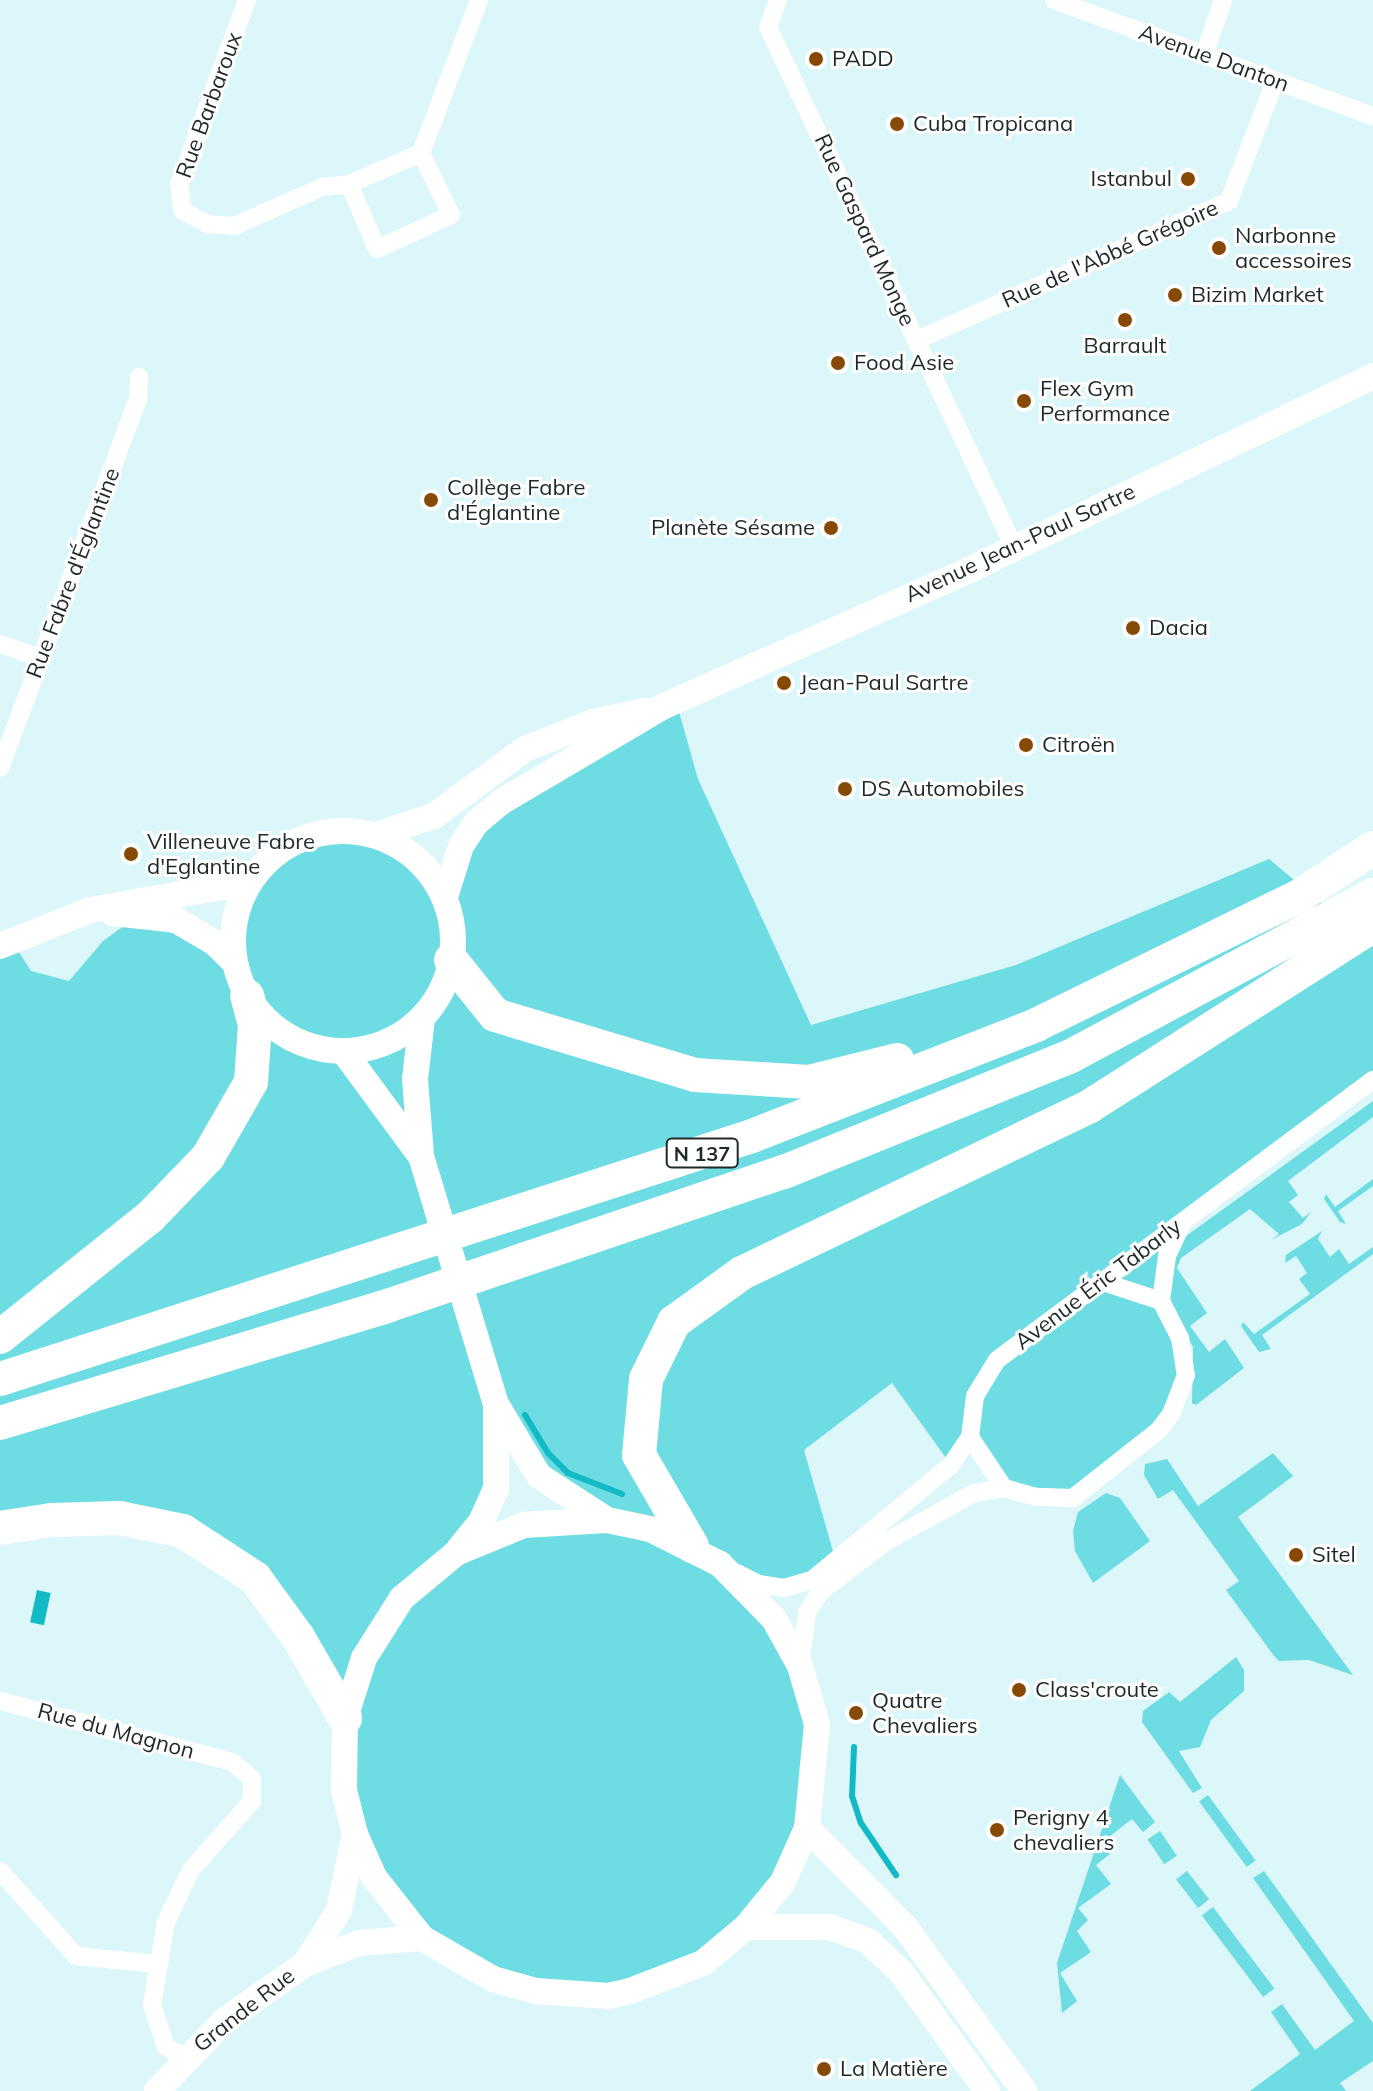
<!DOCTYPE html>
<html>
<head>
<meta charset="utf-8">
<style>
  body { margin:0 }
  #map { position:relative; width:1373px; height:2091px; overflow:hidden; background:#dcf7f9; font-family:Mulish,sans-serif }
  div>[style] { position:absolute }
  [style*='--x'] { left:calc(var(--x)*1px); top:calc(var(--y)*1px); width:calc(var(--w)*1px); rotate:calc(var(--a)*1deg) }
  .green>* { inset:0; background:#6edce3; transform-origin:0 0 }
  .water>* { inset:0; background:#11bac4; transform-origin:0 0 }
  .stream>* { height:6px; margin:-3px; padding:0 3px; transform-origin:3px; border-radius:3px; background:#11bac4 }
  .street>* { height:18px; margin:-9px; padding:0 9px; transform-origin:9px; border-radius:9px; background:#fff }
  .secondary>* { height:26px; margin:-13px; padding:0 13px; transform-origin:13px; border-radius:13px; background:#fff }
  .secondary>.ring { margin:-13px; padding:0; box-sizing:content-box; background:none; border:26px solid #fff; border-radius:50% }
  .highway>* { height:34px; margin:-17px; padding:0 17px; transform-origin:17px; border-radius:17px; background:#fff }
  .dots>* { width:22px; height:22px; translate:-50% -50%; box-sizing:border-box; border:4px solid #fefefe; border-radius:50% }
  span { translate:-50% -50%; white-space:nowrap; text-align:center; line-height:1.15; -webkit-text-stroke:6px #fefefe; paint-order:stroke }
  .shield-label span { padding:2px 6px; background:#fefefe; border:2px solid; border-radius:6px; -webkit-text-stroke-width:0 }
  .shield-label { font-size:20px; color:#1f2929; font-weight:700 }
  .street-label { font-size:22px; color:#1f2929 }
  .poi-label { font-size:22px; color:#1f2929 }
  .left { translate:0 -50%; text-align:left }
  .right { translate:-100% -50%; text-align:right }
</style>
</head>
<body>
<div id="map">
  <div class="green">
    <i style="clip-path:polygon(evenodd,676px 701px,698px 779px,811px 1025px,1016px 965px,1269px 859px,1338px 917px,1373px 895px,1373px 1080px,1184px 1220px,1161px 1301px,1186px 1375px,1171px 1414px,1073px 1498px,1004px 1488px,970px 1438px,951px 1465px,892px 1383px,804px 1450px,837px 1565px,812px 1580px,759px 1584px,812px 1706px,807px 1828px,746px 1927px,609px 1996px,454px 1960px,355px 1834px,345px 1718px,298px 1637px,183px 1531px,0 1528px,0 946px,12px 941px,31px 971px,69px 981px,103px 941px,139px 915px,233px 962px,238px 908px,250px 882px,276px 854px,301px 839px,348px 831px,375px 835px,402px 847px,436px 882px,476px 823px,676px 701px,497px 1405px,539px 1476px,605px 1520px,457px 1551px,496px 1489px,497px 1405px)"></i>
    <i style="clip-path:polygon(1373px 1101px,1373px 1117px,1288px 1181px,1298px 1195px,1289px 1202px,1303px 1218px,1311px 1212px,1302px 1224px,1271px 1240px,1279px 1234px,1250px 1209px,1181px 1258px,1177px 1268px,1207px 1313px,1190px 1326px,1209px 1352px,1225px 1339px,1244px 1368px,1196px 1405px,1192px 1403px,1193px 1347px,1168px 1302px,1169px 1268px,1186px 1236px)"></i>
    <i style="clip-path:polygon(1373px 1179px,1373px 1186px,1338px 1211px,1346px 1224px,1340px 1222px,1324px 1199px,1326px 1194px,1335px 1207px)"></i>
    <i style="clip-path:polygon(1322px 1231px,1318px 1239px,1330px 1257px,1339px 1249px,1349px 1264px,1373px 1247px,1373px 1254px,1262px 1335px,1271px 1349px,1259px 1352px,1241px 1326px,1243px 1322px,1254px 1334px,1310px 1294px,1299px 1279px,1307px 1273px,1296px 1256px,1285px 1263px,1286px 1255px)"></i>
    <i style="clip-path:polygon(1273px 1453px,1293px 1476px,1238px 1517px,1353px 1675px,1309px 1660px,1279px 1661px,1274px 1656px,1226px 1590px,1239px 1581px,1173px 1490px,1158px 1499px,1144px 1475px,1145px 1464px,1167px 1459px,1198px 1506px)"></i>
    <i style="clip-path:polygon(1106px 1493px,1120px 1498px,1150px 1541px,1093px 1583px,1075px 1551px,1073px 1531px,1078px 1512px)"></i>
    <i style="clip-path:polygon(1236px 1657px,1244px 1670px,1244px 1691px,1211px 1720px,1200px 1747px,1179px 1751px,1202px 1788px,1193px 1793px,1142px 1722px,1143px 1711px,1169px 1692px,1180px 1702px)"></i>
    <i style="clip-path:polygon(1120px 1775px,1155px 1822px,1143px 1832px,1132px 1819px,1101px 1843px,1110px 1854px,1096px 1865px,1111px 1884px,1078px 1908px,1088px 1920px,1077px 1931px,1091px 1952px,1060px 1973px,1077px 2001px,1062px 2013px,1057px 1963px)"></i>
    <i style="left:1208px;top:1795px;width:81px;height:11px;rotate:54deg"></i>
    <i style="left:1160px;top:1831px;width:30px;height:15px;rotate:56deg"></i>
    <i style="left:1187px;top:1871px;width:36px;height:14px;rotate:52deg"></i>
    <i style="clip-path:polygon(1264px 1871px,1373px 2023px,1373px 2061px,1340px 2083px,1346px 2091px,1250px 2091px,1300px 2054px,1271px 2012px,1282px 2004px,1315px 2050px,1354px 2021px,1253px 1878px)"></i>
    <i style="left:1213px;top:1907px;width:102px;height:14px;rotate:53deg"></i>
  </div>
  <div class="water">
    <i style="left:37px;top:1590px;width:14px;height:33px;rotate:12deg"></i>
  </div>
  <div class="stream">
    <i style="--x:525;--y:1415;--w:44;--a:58.8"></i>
    <i style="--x:548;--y:1453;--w:28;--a:45"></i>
    <i style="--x:568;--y:1473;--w:58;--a:21.3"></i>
    <i style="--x:854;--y:1747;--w:49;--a:92.3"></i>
    <i style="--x:852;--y:1796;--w:28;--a:72"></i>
    <i style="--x:861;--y:1823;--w:63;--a:56.1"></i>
  </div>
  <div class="street">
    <i style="--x:247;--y:0;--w:196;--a:110.3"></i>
    <i style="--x:179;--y:184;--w:27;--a:82"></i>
    <i style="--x:183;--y:211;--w:27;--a:28"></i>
    <i style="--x:207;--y:224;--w:27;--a:4"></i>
    <i style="--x:234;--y:226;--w:96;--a:-23.9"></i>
    <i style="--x:322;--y:187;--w:27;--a:-6"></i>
    <i style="--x:778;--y:0;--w:29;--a:110"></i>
    <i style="--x:768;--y:27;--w:575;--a:64.68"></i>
    <i style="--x:1054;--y:0;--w:339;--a:20"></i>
    <i style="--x:1204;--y:55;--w:58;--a:-70.9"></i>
    <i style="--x:421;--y:153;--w:69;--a:64.2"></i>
    <i style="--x:451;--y:215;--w:81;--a:155.3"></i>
    <i style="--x:377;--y:249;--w:71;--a:-113.3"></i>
    <i style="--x:349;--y:184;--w:78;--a:-23.3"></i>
    <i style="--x:421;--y:153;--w:164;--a:-69.2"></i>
    <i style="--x:917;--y:340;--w:342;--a:-24"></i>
    <i style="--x:1229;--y:201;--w:129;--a:-69"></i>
    <i style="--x:0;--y:644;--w:43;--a:18.9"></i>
    <i style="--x:0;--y:768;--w:394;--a:-69.5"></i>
    <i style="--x:138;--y:399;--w:22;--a:-87"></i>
    <i style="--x:1103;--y:1282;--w:61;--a:18.1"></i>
    <i style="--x:1161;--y:1301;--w:42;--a:62.8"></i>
    <i style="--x:1180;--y:1338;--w:37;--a:81"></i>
    <i style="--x:1186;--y:1375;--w:42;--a:111"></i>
    <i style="--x:1171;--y:1414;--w:20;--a:127"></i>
    <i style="--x:1159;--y:1430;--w:110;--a:141.7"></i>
    <i style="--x:1073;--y:1498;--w:37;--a:-178"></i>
    <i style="--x:1036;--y:1497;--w:33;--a:-164"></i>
    <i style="--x:1004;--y:1488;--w:61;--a:-123.7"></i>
    <i style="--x:970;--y:1437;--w:41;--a:-83"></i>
    <i style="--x:975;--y:1396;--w:42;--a:-58.6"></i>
    <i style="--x:997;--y:1360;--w:469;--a:-36.7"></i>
    <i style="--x:1161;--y:1301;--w:45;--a:-82.4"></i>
    <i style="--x:1167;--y:1256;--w:35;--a:-65"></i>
    <i style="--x:737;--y:1573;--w:25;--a:27"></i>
    <i style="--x:759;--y:1584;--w:25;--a:9"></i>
    <i style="--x:784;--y:1588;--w:29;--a:-16"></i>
    <i style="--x:812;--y:1580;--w:180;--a:-39.6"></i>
    <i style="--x:951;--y:1465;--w:34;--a:-56"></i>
    <i style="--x:800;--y:1666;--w:53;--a:-82.5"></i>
    <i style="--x:807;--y:1613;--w:25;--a:-58"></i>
    <i style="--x:820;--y:1592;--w:84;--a:-37.3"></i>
    <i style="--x:887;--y:1541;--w:99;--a:-28.9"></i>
    <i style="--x:974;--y:1493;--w:30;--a:-9"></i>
    <i style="--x:0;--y:1701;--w:240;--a:14.7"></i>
    <i style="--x:232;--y:1762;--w:26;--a:40"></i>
    <i style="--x:252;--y:1779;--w:22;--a:90"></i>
    <i style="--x:252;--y:1801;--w:92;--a:131.5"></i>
    <i style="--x:191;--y:1870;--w:58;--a:115.7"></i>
    <i style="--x:166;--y:1922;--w:84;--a:99.6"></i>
    <i style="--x:152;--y:2005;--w:44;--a:71.6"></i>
    <i style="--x:166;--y:2047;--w:21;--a:29"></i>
    <i style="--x:0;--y:1871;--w:114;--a:48.2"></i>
    <i style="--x:76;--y:1956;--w:83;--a:5.5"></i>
  </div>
  <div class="secondary">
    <i class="ring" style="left:233px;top:831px;width:194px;height:194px"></i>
    <i style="--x:375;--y:835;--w:62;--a:-17.9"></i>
    <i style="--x:434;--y:816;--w:113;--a:-36.4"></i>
    <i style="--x:525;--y:749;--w:73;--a:-21.7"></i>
    <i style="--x:593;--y:722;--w:53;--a:-11.9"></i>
    <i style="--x:445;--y:897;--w:53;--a:-72.6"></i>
    <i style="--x:461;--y:846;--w:27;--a:-57"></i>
    <i style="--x:476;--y:823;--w:33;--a:-40"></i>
    <i style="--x:501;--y:802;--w:189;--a:-30.5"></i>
    <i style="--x:664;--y:706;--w:336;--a:-24"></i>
    <i style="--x:971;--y:569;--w:446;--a:-25.6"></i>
    <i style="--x:113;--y:913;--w:63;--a:6.3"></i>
    <i style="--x:176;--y:920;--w:45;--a:30.5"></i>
    <i style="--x:215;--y:943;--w:27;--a:45"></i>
    <i style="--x:0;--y:946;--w:97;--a:-21.8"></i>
    <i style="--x:90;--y:910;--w:162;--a:-9.9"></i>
    <i style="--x:422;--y:1018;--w:61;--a:96.5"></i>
    <i style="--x:415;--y:1079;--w:77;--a:85.5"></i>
    <i style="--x:421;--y:1156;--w:259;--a:73.2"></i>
    <i style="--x:496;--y:1404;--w:84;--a:59.2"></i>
    <i style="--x:539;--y:1476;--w:81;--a:32.9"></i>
    <i style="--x:607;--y:1520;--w:44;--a:11.8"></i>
    <i style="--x:650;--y:1529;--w:78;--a:26.6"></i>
    <i style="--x:720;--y:1564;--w:77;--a:45.5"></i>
    <i style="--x:774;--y:1619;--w:54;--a:61"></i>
    <i style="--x:800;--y:1666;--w:60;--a:73.7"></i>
    <i style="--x:817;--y:1724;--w:104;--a:95.5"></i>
    <i style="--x:807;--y:1828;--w:59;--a:114"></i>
    <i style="--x:783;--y:1882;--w:58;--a:129.4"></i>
    <i style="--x:746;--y:1927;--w:56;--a:140.1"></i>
    <i style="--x:703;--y:1963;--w:78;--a:159"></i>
    <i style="--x:630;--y:1991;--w:22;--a:167"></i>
    <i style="--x:609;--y:1996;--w:73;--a:-176.1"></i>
    <i style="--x:536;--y:1991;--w:45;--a:-164.4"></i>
    <i style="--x:493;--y:1979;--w:82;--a:-150"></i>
    <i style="--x:422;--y:1938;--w:78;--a:-128.2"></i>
    <i style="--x:374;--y:1877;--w:47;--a:-113.8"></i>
    <i style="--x:355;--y:1834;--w:45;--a:-104"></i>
    <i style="--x:344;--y:1790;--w:72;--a:-89.2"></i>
    <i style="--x:345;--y:1718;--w:63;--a:-72.4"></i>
    <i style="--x:364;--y:1658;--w:71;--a:-57.7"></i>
    <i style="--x:402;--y:1598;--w:70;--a:-39.8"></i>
    <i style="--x:456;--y:1553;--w:74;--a:-22.4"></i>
    <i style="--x:524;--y:1525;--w:83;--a:-3.4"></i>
    <i style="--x:344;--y:1052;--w:128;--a:53.6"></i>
    <i style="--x:459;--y:1549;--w:35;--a:-51"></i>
    <i style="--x:481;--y:1522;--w:36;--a:-66"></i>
    <i style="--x:496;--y:1489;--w:85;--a:-90"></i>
    <i style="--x:807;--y:1828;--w:139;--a:45.3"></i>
    <i style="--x:905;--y:1927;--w:203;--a:54"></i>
    <i style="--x:746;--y:1927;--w:83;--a:0"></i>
    <i style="--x:829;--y:1927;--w:41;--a:19.7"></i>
    <i style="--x:868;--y:1941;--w:45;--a:43.2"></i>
    <i style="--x:901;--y:1972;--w:147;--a:54.1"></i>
    <i style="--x:305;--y:1964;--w:64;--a:-57.8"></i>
    <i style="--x:339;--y:1910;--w:78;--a:-78.1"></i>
    <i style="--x:157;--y:2091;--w:98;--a:-46.2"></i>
    <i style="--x:225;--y:2020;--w:98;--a:-35"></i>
    <i style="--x:305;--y:1964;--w:58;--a:-21.3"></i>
    <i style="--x:359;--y:1943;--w:63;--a:-4.5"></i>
  </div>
  <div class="highway">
    <i style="--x:451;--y:960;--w:70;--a:51.3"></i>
    <i style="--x:495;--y:1015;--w:209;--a:16.7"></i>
    <i style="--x:695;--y:1075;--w:114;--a:3.5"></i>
    <i style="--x:809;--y:1082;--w:91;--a:-14"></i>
    <i style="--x:0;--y:1337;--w:192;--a:-38.7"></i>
    <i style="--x:150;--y:1217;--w:83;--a:-46"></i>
    <i style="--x:208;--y:1157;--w:86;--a:-60.2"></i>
    <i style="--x:251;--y:1082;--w:57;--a:-86"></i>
    <i style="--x:255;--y:1025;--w:30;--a:-105"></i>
    <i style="--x:0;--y:1379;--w:790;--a:-17.91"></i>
    <i style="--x:752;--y:1136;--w:305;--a:-21.3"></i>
    <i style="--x:1036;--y:1025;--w:295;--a:-26.1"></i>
    <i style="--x:1301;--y:895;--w:86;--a:-33.1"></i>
    <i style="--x:0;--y:1423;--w:407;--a:-16.8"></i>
    <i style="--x:390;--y:1305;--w:416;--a:-18.7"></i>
    <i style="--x:784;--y:1172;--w:310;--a:-22"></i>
    <i style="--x:1071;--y:1056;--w:342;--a:-28.1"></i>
    <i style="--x:0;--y:1528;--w:52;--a:-8.9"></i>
    <i style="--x:51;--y:1520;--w:68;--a:-1.7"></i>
    <i style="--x:119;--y:1518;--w:65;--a:11.5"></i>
    <i style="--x:183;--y:1531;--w:86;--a:33.1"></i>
    <i style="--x:255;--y:1578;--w:73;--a:53.9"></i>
    <i style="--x:298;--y:1637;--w:94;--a:59.9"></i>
    <i style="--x:692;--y:1546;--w:105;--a:-120.2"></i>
    <i style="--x:639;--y:1455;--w:76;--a:-84.7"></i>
    <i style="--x:646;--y:1379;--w:64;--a:-63.8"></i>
    <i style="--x:674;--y:1322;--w:84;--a:-35.8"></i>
    <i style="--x:742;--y:1273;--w:386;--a:-25.6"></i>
    <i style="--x:1090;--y:1106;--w:335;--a:-32.5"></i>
  </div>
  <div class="dots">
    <i style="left:816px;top:59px;background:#864a06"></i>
    <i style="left:897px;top:124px;background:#864a06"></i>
    <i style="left:1188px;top:179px;background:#864a06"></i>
    <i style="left:1219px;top:248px;background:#864a06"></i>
    <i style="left:1175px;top:295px;background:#864a06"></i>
    <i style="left:1125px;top:320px;background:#864a06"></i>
    <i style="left:838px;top:363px;background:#864a06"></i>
    <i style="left:1024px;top:401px;background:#864a06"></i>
    <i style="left:431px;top:500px;background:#864a06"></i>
    <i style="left:831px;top:528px;background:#864a06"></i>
    <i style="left:1133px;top:628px;background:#864a06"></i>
    <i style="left:784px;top:683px;background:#864a06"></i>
    <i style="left:1026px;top:745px;background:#864a06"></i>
    <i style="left:845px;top:789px;background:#864a06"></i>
    <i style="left:131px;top:854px;background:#864a06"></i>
    <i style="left:1296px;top:1555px;background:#864a06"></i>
    <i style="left:1019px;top:1690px;background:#864a06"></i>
    <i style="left:856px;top:1713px;background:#864a06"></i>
    <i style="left:997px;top:1830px;background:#864a06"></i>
    <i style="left:824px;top:2069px;background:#864a06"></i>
  </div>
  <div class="shield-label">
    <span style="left:702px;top:1153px">N 137</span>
  </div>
  <div class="street-label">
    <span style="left:1214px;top:58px;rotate:20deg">Avenue Danton</span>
    <span style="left:209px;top:105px;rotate:-70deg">Rue Barbaroux</span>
    <span style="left:865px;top:230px;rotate:65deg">Rue Gaspard Monge</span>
    <span style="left:1110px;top:254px;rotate:-24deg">Rue de l'Abbé Grégoire</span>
    <span style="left:1020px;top:543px;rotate:-25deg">Avenue Jean-Paul Sartre</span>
    <span style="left:73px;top:573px;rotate:-69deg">Rue Fabre d'Églantine</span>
    <span style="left:1098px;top:1284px;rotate:-37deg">Avenue Éric Tabarly</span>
    <span style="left:116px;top:1731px;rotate:15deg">Rue du Magnon</span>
    <span style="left:244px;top:2010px;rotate:-38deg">Grande Rue</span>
  </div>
  <div class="poi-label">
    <span class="left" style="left:832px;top:59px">PADD</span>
    <span class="left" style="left:913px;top:124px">Cuba Tropicana</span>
    <span class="right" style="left:1172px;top:179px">Istanbul</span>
    <span class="left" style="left:1235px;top:248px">Narbonne<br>accessoires</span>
    <span class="left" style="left:1191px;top:295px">Bizim Market</span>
    <span style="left:1125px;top:346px">Barrault</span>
    <span class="left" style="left:854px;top:363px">Food Asie</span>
    <span class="left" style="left:1040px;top:401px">Flex Gym<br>Performance</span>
    <span class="left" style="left:447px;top:500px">Collège Fabre<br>d'Églantine</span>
    <span class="right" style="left:815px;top:528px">Planète Sésame</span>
    <span class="left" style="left:1149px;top:628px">Dacia</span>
    <span class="left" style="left:800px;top:683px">Jean-Paul Sartre</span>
    <span class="left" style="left:1042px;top:745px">Citroën</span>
    <span class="left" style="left:861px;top:789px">DS Automobiles</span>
    <span class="left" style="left:147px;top:854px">Villeneuve Fabre<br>d'Eglantine</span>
    <span class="left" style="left:1312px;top:1555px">Sitel</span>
    <span class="left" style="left:1035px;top:1690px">Class'croute</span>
    <span class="left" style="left:872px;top:1713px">Quatre<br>Chevaliers</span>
    <span class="left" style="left:1013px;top:1830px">Perigny 4<br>chevaliers</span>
    <span class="left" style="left:840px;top:2069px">La Matière</span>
  </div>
</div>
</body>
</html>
